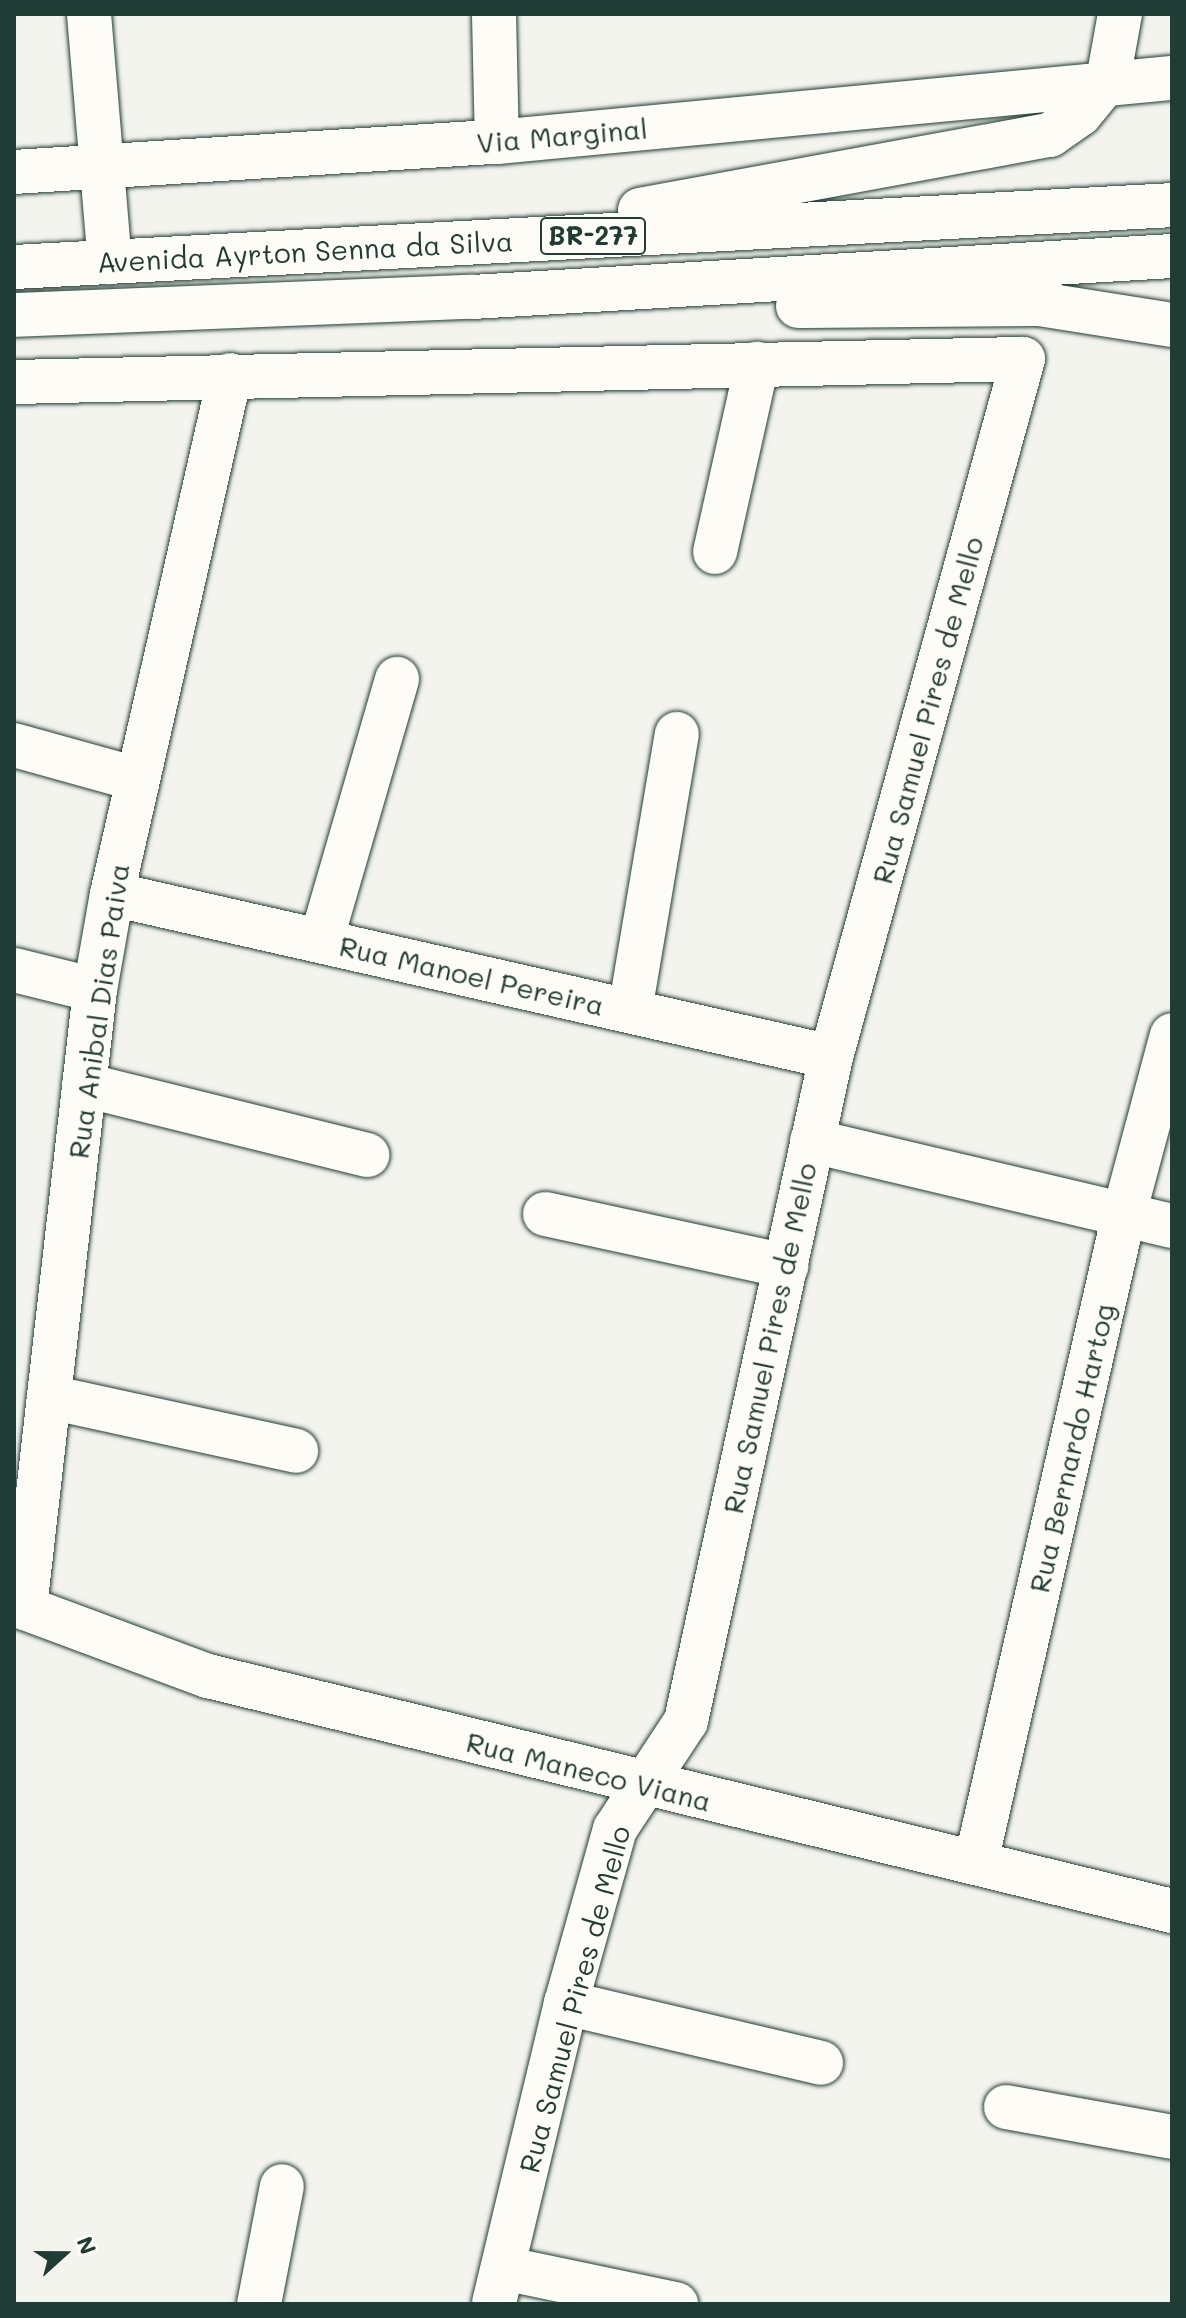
<!DOCTYPE html>
<html>
<head>
<meta charset="utf-8">
<style>
  body { margin:0 }
  #map { position:relative; width:1186px; height:2318px; overflow:hidden; background:#f4f4ef; font-family:Mali,sans-serif }
  div>[style] { position:absolute }
  [style*='--x'] { left:calc(var(--x)*1px); top:calc(var(--y)*1px); width:calc(var(--w)*1px); rotate:calc(var(--a)*1deg) }
  .roads { filter:drop-shadow(0 0 2px #1f3d34) drop-shadow(0 0 2px #1f3d34) }
  .minor>* { height:44px; margin:-22px; padding:0 22px; transform-origin:22px; border-radius:22px; background:#fdfcf7 }
  .highway>* { height:44px; margin:-22px; padding:0 22px; transform-origin:22px; border-radius:22px; background:#fdfcf7 }
  span { translate:-50% -50%; white-space:nowrap; text-align:center; line-height:1.15; -webkit-text-stroke:7px #fdfcf7; paint-order:stroke }
  .shield-label span { padding:2px 6px; background:#fdfcf7; border:2px solid; border-radius:6px; -webkit-text-stroke-width:0 }
  .shield-label { font-size:26px; color:#1f3d34; font-weight:700 }
  .street-label { font-size:28px; color:#1f3d34 }
  .frame { position:absolute; inset:0; border:16px solid #1f3d34; pointer-events:none }
  .north { position:absolute; left:24px; top:2214px; width:80px; height:80px; -webkit-text-stroke:6px #fdfcf7; paint-order:stroke; rotate:69deg; font-size:22px; font-weight:700; line-height:32px; text-align:center; color:#1f3d34 }
  .north::after { content:''; display:block; margin:auto; width:28px; height:36px; background:#1f3d34; clip-path:polygon(50% 0,100% 100%,50% 72%,0 100%) }
</style>
</head>
<body>
<div id="map">
  <div class="roads">
    <div class="minor">
      <i style="--x:89;--y:14;--w:249;--a:85.2"></i>
      <i style="--x:494;--y:14;--w:128;--a:88.7"></i>
      <i style="--x:1108;--y:80;--w:67;--a:-79.7"></i>
      <i style="--x:14;--y:172;--w:484;--a:-3.6"></i>
      <i style="--x:497;--y:142;--w:678;--a:-5.42"></i>
      <i style="--x:1039;--y:304;--w:135;--a:9"></i>
      <i style="--x:14;--y:382;--w:1009;--a:-1.31"></i>
      <i style="--x:1023;--y:359;--w:724;--a:105.38"></i>
      <i style="--x:831;--y:1057;--w:680;--a:102.32"></i>
      <i style="--x:686;--y:1721;--w:129;--a:123.3"></i>
      <i style="--x:615;--y:1829;--w:181;--a:105.7"></i>
      <i style="--x:566;--y:2003;--w:309;--a:103.5"></i>
      <i style="--x:715;--y:552;--w:193;--a:-77.4"></i>
      <i style="--x:14;--y:745;--w:128;--a:15.5"></i>
      <i style="--x:112;--y:894;--w:737;--a:12.77"></i>
      <i style="--x:321;--y:941;--w:273;--a:-73.8"></i>
      <i style="--x:14;--y:970;--w:83;--a:13.9"></i>
      <i style="--x:630;--y:1011;--w:281;--a:-80.4"></i>
      <i style="--x:84;--y:1085;--w:292;--a:13.9"></i>
      <i style="--x:812;--y:1141;--w:370;--a:13.3"></i>
      <i style="--x:545;--y:1214;--w:247;--a:12.2"></i>
      <i style="--x:49;--y:1397;--w:253;--a:12.3"></i>
      <i style="--x:14;--y:1604;--w:207;--a:20.4"></i>
      <i style="--x:208;--y:1676;--w:992;--a:13.7"></i>
      <i style="--x:25;--y:1608;--w:622;--a:-83.54"></i>
      <i style="--x:95;--y:990;--w:97;--a:-80"></i>
      <i style="--x:112;--y:894;--w:532;--a:-77.19"></i>
      <i style="--x:976;--y:1862;--w:665;--a:-77.13"></i>
      <i style="--x:1124;--y:1214;--w:185;--a:-75"></i>
      <i style="--x:566;--y:2003;--w:262;--a:13.2"></i>
      <i style="--x:1006;--y:2107;--w:169;--a:10.2"></i>
      <i style="--x:503;--y:2268;--w:177;--a:11.8"></i>
      <i style="--x:259;--y:2304;--w:120;--a:-79"></i>
    </div>
    <div class="highway">
      <i style="--x:640;--y:210;--w:417;--a:-10.4"></i>
      <i style="--x:1050;--y:135;--w:37;--a:-35"></i>
      <i style="--x:1080;--y:114;--w:44;--a:-50.5"></i>
      <i style="--x:14;--y:267;--w:1160;--a:-3.06"></i>
      <i style="--x:798;--y:306;--w:241;--a:-0.5"></i>
      <i style="--x:14;--y:315;--w:458;--a:-2.3"></i>
      <i style="--x:472;--y:297;--w:701;--a:-3.35"></i>
    </div>
  </div>
  <div class="shield-label">
    <span style="left:593px;top:236px">BR-277</span>
  </div>
  <div class="street-label">
    <span style="left:562px;top:135px;rotate:-5deg">Via Marginal</span>
    <span style="left:305px;top:251px;rotate:-3deg">Avenida Ayrton Senna da Silva</span>
    <span style="left:927px;top:710px;rotate:-75deg">Rua Samuel Pires de Mello</span>
    <span style="left:472px;top:975px;rotate:13deg">Rua Manoel Pereira</span>
    <span style="left:98px;top:1011px;rotate:-82deg">Rua Anibal Dias Paiva</span>
    <span style="left:769px;top:1338px;rotate:-78deg">Rua Samuel Pires de Mello</span>
    <span style="left:1071px;top:1448px;rotate:-77deg">Rua Bernardo Hartog</span>
    <span style="left:589px;top:1771px;rotate:14deg">Rua Maneco Viana</span>
    <span style="left:574px;top:1999px;rotate:-75deg">Rua Samuel Pires de Mello</span>
  </div>
  <div class="frame"></div>
  <div class="north">N</div>
</div>
</body>
</html>
